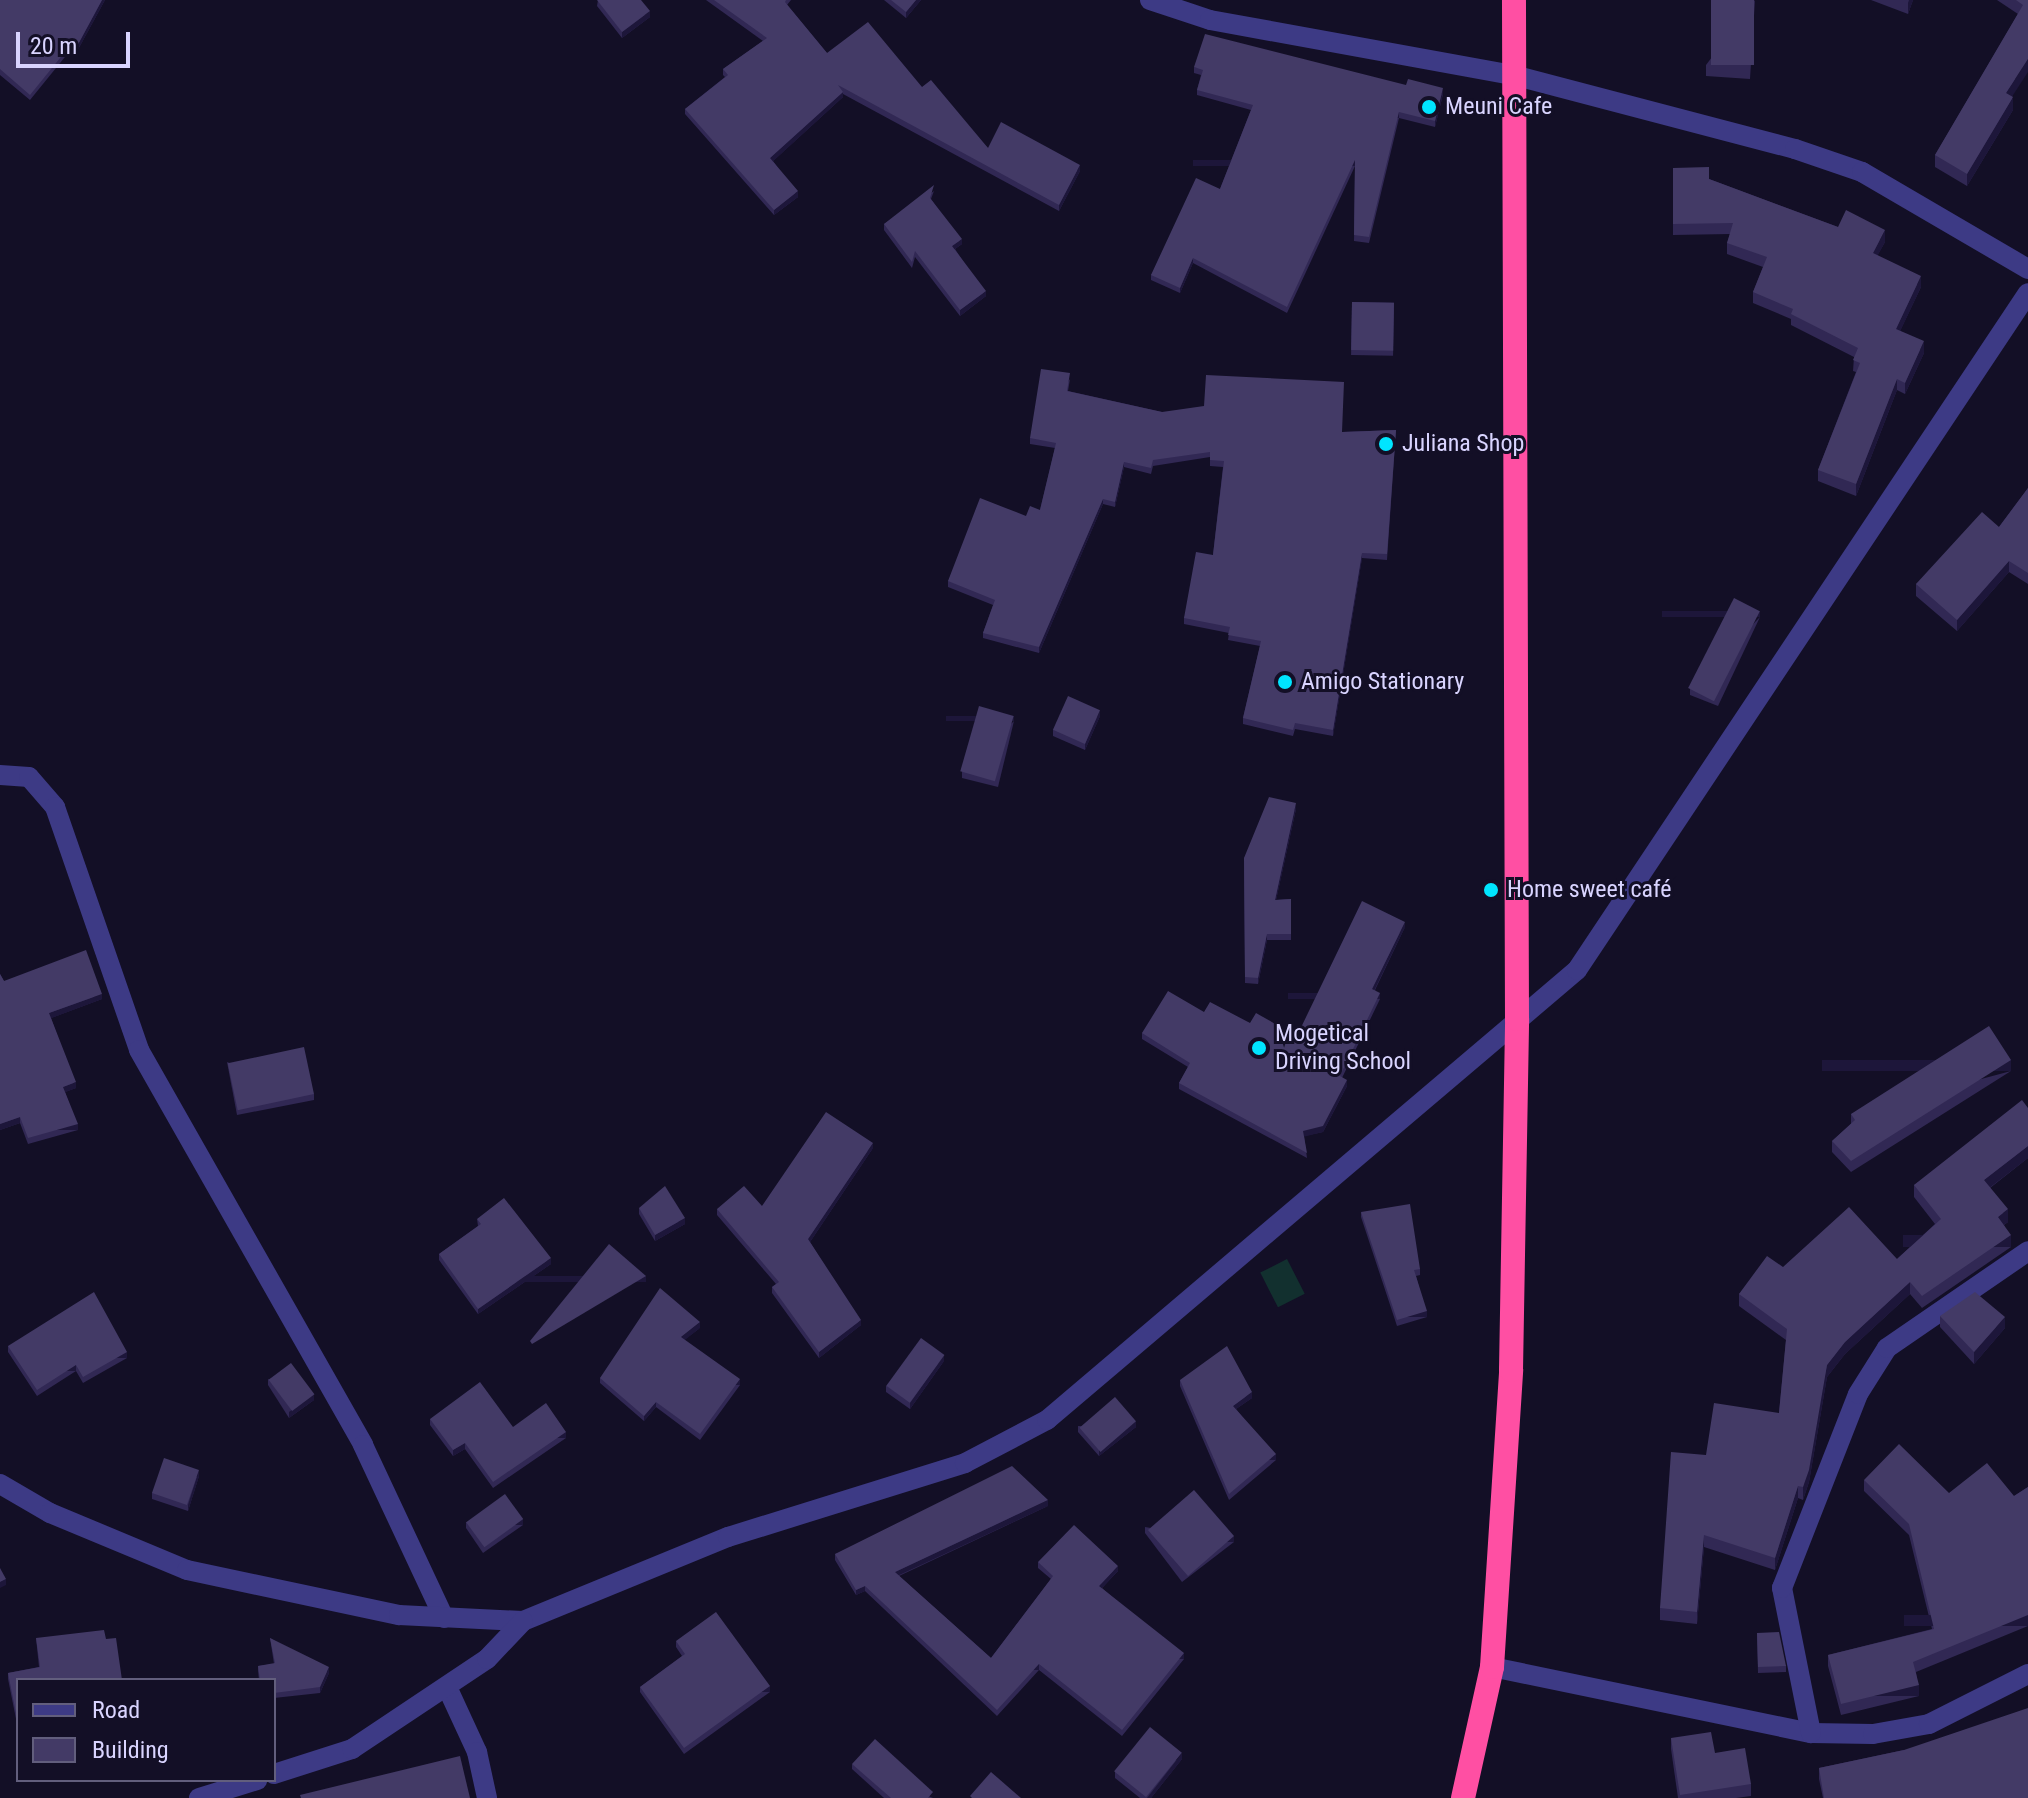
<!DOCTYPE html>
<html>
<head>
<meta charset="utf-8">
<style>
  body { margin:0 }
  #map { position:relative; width:2028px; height:1798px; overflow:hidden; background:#130f26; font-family:"Roboto Condensed",sans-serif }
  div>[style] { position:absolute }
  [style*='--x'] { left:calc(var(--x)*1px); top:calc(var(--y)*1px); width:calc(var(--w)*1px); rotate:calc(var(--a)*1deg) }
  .green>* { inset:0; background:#12302f; transform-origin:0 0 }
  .minor>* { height:20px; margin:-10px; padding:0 10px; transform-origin:10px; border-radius:10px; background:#3d3a85 }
  .highway>* { height:24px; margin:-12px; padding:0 12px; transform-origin:12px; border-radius:12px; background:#ff4fa3 }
  .wall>* { inset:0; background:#312854; transform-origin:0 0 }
  .shaded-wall>* { inset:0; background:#1d163a; transform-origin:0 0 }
  .building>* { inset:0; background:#433a66; transform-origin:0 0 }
  .dots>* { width:22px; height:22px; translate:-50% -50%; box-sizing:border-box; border:4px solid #130f26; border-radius:50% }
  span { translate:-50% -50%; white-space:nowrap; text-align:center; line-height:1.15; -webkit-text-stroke:6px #130f26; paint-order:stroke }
  .poi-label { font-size:24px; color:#d9d4ff }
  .left { translate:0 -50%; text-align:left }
  .legend { position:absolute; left:16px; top:1678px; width:260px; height:104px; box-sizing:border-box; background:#130f26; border:2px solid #625e7d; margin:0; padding:10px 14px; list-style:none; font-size:24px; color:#d9d4ff }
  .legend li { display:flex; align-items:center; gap:16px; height:40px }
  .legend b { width:40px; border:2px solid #625e7d }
  .scale { position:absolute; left:16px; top:32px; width:114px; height:36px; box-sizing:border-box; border:4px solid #d9d4ff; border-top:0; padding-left:10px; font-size:24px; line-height:28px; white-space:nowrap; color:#d9d4ff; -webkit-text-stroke:6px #130f26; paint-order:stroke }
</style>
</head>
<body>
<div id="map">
  <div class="green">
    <i style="left:1287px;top:1259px;width:39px;height:30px;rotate:63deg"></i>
  </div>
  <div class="minor">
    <i style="--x:1150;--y:0;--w:63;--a:18.4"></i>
    <i style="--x:1210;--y:20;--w:308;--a:10.3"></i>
    <i style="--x:1513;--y:75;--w:292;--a:14.7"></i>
    <i style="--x:1795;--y:149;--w:71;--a:18.9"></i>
    <i style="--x:1862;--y:172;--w:192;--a:30.3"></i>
    <i style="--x:0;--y:775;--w:29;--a:4"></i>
    <i style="--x:29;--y:777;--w:40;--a:49"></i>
    <i style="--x:55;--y:807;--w:257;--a:70.9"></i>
    <i style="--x:139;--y:1050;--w:454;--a:60.4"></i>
    <i style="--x:363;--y:1445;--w:191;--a:64.9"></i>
    <i style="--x:0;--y:1484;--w:58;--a:30.1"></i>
    <i style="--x:50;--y:1513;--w:148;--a:22.6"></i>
    <i style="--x:187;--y:1570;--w:217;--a:12"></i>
    <i style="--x:399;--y:1615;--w:124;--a:2.8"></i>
    <i style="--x:523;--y:1621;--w:222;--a:-22.3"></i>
    <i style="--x:728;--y:1537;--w:248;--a:-17.3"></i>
    <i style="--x:965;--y:1463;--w:93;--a:-27.7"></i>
    <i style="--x:1047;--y:1420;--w:695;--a:-40.33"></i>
    <i style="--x:1577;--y:970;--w:813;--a:-56.33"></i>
    <i style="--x:1492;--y:1667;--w:326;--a:11.7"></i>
    <i style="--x:1811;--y:1733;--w:62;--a:0.9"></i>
    <i style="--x:1873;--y:1734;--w:57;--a:-10.1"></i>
    <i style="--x:1929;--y:1724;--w:111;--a:-26.8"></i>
    <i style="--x:447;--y:1687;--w:72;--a:65.2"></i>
    <i style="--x:477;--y:1752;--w:47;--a:77.7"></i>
    <i style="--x:1811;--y:1733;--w:148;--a:-101.3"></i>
    <i style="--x:1782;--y:1588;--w:208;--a:-68.6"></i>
    <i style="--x:1858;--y:1394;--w:54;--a:-57.8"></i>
    <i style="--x:1887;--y:1348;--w:171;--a:-34.5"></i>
    <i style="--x:274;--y:1774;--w:82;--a:-17.8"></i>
    <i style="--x:352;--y:1749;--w:162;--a:-33.7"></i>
    <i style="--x:487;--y:1659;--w:52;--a:-46.5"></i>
    <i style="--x:199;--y:1798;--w:61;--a:-17.2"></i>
  </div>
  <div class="highway">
    <i style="--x:1463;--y:1798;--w:134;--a:-77.5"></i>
    <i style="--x:1492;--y:1667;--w:298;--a:-86.3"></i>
    <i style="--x:1511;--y:1370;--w:351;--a:-89"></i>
    <i style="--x:1517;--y:1019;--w:1019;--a:-90.17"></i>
  </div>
  <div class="wall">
    <i style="clip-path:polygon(0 0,105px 0,75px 55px,69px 52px,30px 100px,0 75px)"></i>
    <i style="clip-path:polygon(598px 0,650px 17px,622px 38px,597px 6px)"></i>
    <i style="clip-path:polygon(706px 0,791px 0,787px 5px,827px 53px,922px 87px,988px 148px,1080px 171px,1059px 211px,843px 94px,843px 97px,773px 161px,798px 197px,774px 215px,685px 114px,685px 109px,725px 77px,723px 75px,723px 69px,763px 41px)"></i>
    <i style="clip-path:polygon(884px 0,921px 0,906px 18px)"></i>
    <i style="clip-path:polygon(1755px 0,1750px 79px,1706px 76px,1706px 65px)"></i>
    <i style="clip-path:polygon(1871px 0,1913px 0,1908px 14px)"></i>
    <i style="clip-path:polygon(1997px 0,2028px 0,2012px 97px,2013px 110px,1967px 186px,1935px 167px,1935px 155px,2018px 14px)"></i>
    <i style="clip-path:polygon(1194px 67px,1443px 94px,1435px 127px,1399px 118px,1369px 243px,1354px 241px,1355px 166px,1287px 313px,1193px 263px,1180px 293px,1151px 280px,1151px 275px,1220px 189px,1251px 110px,1197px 95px,1197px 90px,1201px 75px,1194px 73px)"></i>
    <i style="clip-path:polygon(1673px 168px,1709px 179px,1838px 227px,1885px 242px,1877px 256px,1921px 287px,1900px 331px,1924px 353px,1905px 394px,1897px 390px,1856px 496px,1818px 481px,1818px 470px,1856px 372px,1853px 371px,1854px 357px,1791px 325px,1791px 319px,1753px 303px,1753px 292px,1763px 267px,1727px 254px,1727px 243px,1730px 234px,1673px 235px)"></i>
    <i style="clip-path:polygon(934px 191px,931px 199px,962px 244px,955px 249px,986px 296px,960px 316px,915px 257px,912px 268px,884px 230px,884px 224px)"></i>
    <i style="left:1352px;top:302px;width:42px;height:53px;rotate:1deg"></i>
    <i style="clip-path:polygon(1070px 379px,1068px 391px,1162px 412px,1342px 432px,1396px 430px,1387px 560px,1362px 558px,1333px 736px,1295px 729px,1293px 736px,1243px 724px,1243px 718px,1260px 646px,1228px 640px,1229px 633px,1184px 624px,1184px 618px,1213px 555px,1223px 467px,1210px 466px,1210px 457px,1153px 466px,1151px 474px,1124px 467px,1115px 507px,1103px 504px,1039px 653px,983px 638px,983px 633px,993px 605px,948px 587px,948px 581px,1026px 516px,1040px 510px,1055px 448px,1030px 444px,1030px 438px)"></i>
    <i style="clip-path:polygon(2028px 488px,2028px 584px,2009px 572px,1957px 631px,1916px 596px,1916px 584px,1999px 527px)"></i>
    <i style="clip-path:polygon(1760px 617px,1718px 706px,1690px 695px,1690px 689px)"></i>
    <i style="clip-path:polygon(1100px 716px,1085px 750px,1053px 736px,1053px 730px)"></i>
    <i style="clip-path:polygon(1014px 721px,998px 787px,962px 778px,962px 772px)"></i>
    <i style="clip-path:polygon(1296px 809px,1276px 900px,1291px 899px,1291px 940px,1267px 940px,1258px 984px,1245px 983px,1244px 858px)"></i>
    <i style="clip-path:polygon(1405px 927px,1375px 990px,1380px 999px,1342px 1078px,1347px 1086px,1323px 1132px,1304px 1136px,1307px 1158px,1179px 1089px,1179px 1083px,1188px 1067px,1142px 1039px,1142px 1033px,1204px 1012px,1250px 1023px,1294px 1042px)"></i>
    <i style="clip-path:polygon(0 974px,4px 981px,102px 999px,51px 1018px,76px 1088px,65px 1092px,78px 1130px,28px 1144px,20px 1123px,0 1130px)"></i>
    <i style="clip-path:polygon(227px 1062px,314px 1094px,314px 1100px,237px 1115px)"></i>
    <i style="clip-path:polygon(2011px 1071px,1851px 1172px,1832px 1152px,1832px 1141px,1851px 1124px,1851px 1114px)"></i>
    <i style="clip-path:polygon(2028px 1108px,2028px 1158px,1990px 1188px,2008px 1222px,2004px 1225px,2011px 1247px,1922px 1308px,1910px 1294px,1845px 1354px,1827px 1377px,1809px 1482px,1803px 1500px,1798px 1498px,1775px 1570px,1704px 1547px,1697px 1624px,1660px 1620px,1660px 1608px,1706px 1455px,1779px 1413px,1786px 1340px,1739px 1306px,1739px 1294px,1783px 1267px,1897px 1259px,1935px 1224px,1914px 1197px,1914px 1185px)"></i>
    <i style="clip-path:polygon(873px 1148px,810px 1242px,861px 1325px,819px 1358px,772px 1293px,772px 1287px,776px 1284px,717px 1215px,717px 1209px,762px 1206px)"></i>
    <i style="clip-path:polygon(639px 1208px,685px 1224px,655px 1241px,639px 1214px)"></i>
    <i style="clip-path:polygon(1361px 1212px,1420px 1269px,1420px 1275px,1416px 1276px,1427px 1317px,1397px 1326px,1361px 1217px)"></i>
    <i style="clip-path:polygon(477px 1219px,551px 1264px,478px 1314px,439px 1260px,439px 1254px,478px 1226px)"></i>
    <i style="clip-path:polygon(1940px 1316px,2005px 1328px,1974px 1364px,1940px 1327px)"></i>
    <i style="clip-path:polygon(700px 1328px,684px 1340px,740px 1385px,700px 1440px,656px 1407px,644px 1421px,600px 1383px,600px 1378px)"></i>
    <i style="clip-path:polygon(8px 1346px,127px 1358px,83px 1383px,76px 1371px,37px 1396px,8px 1352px)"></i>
    <i style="clip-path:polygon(944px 1361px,910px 1409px,886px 1392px,886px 1386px)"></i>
    <i style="clip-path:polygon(268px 1379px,314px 1400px,289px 1418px,268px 1385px)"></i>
    <i style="clip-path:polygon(1180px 1380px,1252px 1398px,1236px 1409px,1276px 1460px,1229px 1500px,1180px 1386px)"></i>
    <i style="clip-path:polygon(430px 1419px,566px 1438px,493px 1488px,465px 1449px,453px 1456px,430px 1425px)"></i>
    <i style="clip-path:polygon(1078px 1426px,1136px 1427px,1099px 1456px,1078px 1432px)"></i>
    <i style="clip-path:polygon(199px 1476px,188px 1511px,152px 1499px,152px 1493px)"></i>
    <i style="clip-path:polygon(1864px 1480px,1949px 1493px,2014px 1496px,2028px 1487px,2028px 1626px,1916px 1672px,1919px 1696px,1841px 1715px,1828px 1666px,1828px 1655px,1932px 1629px,1909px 1535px,1864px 1491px)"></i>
    <i style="clip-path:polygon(1048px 1506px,899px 1576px,991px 1658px,1051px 1579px,1038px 1568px,1038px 1562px,1118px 1571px,1102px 1588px,1184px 1659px,1122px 1736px,1039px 1670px,997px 1716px,865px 1591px,856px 1595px,835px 1560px,835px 1554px)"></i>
    <i style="clip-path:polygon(466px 1522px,523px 1525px,483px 1553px,466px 1528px)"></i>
    <i style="clip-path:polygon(1145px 1527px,1234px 1542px,1182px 1582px,1145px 1533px)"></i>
    <i style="clip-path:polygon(1757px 1633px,1786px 1666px,1786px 1672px,1758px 1673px)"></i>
    <i style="clip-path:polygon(36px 1638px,106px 1639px,18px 1680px,18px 1719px,16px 1719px,8px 1679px,8px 1673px,39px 1667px)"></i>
    <i style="clip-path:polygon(270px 1638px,329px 1673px,320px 1693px,274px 1698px,274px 1680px,259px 1680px,258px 1671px,258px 1666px,274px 1664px)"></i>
    <i style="clip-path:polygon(676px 1641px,770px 1692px,684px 1754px,640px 1692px,640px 1687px,682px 1656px,676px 1647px)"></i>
    <i style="clip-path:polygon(1671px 1738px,1715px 1753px,1751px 1784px,1751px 1796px,1736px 1798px,1678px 1798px,1671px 1749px)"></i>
    <i style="clip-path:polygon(1904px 1750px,2028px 1798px,1823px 1798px,1819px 1779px,1819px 1768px)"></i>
    <i style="clip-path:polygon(1182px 1759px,1151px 1798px,1140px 1798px,1115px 1778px,1115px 1772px)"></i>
    <i style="clip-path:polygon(852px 1764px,933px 1798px,884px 1798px,852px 1769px)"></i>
  </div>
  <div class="shaded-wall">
    <i style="clip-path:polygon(102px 0,105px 0,75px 55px,75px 50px)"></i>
    <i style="clip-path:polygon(916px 0,921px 0,906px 18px,906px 12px)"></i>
    <i style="clip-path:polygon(1909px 0,1913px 0,1908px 14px,1908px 3px)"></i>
    <i style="clip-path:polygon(650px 11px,650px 17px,622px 38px,622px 32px)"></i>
    <i style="left:69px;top:47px;width:5px;height:62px;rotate:90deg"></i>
    <i style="clip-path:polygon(2028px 59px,2028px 72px,2006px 106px,2006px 93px)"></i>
    <i style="clip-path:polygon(1443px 88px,1443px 94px,1435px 127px,1435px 121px)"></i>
    <i style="clip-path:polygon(843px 92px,843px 97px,770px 164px,770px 158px)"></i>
    <i style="clip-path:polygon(2013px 97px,2013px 110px,1967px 186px,1967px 174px)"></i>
    <i style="left:1399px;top:112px;width:6px;height:129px;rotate:90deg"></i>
    <i style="left:1355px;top:160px;width:6px;height:162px;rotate:90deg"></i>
    <i style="clip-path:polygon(1080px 165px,1080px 171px,1059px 211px,1059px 205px)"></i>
    <i style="clip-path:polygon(798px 191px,798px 197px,774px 215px,774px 210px)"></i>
    <i style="clip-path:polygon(1885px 230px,1885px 242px,1873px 264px,1873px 253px)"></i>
    <i style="clip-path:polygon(962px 239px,962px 244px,952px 251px,952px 246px)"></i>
    <i style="clip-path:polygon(1193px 258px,1193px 263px,1180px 293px,1180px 288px)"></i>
    <i style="clip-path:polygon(1921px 276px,1921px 287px,1896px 340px,1896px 329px)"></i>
    <i style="clip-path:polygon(986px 291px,986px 296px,960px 316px,960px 310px)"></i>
    <i style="clip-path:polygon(1924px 341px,1924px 353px,1905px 394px,1905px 383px)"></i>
    <i style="clip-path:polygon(1897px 379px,1897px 390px,1856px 496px,1856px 484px)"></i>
    <i style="clip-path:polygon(1124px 462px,1124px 467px,1115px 507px,1115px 502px)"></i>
    <i style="clip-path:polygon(1103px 499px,1103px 504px,1039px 653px,1039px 647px)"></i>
    <i style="clip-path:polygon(1362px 553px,1362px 558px,1333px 736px,1333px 730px)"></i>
    <i style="clip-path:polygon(2009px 561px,2009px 572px,1957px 631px,1957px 620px)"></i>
    <i style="left:1760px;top:611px;width:6px;height:98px;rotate:90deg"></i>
    <i style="clip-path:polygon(1100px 710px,1100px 716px,1085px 750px,1085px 744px)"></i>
    <i style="left:1014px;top:716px;width:5px;height:68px;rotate:90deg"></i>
    <i style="clip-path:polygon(1296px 803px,1296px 809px,1275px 905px,1275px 900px)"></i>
    <i style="clip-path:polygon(1405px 922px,1405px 927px,1372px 995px,1372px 989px)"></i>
    <i style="clip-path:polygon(1267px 934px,1267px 940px,1258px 984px,1258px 978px)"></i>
    <i style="left:1380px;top:993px;width:6px;height:92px;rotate:90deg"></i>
    <i style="clip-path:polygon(102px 994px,102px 999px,49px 1019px,49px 1013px)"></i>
    <i style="left:2011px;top:1060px;width:11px;height:189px;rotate:90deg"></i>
    <i style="clip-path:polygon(1347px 1080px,1347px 1086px,1323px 1132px,1303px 1137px,1303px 1131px)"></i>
    <i style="clip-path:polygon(76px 1082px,76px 1088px,63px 1093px,63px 1087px)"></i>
    <i style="clip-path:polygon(20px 1117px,20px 1123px,0 1130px,0 1124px)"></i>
    <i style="left:78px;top:1124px;width:6px;height:52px;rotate:90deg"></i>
    <i style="clip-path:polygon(873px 1143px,873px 1148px,808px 1245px,808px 1239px)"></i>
    <i style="clip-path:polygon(2028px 1146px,2028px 1158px,1984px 1192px,1984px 1180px)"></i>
    <i style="clip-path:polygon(2008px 1209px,2008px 1222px,1998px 1229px,1998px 1217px)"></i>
    <i style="clip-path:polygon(685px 1218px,685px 1224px,655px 1241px,655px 1235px)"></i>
    <i style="left:2011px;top:1235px;width:12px;height:108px;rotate:90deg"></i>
    <i style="clip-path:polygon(551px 1258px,551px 1264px,478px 1314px,478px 1309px)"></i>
    <i style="left:646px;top:1276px;width:6px;height:133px;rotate:90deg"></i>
    <i style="clip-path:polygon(1910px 1282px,1910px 1294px,1845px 1354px,1827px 1377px,1809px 1482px,1803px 1500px,1803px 1487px,1827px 1365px,1845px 1342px)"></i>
    <i style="left:1427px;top:1311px;width:6px;height:31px;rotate:90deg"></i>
    <i style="clip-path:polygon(2005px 1317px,2005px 1328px,1974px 1364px,1974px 1352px)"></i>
    <i style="clip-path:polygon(861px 1320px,861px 1325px,819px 1358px,819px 1352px)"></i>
    <i style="clip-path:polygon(700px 1322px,700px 1328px,681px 1343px,681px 1337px)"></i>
    <i style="left:127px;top:1352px;width:6px;height:51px;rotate:90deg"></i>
    <i style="clip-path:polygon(944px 1355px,944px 1361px,910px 1409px,910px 1403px)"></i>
    <i style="left:76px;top:1365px;width:6px;height:46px;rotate:90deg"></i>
    <i style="left:740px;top:1379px;width:6px;height:68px;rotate:90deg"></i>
    <i style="clip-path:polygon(1252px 1392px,1252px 1398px,1233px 1411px,1233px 1406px)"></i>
    <i style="clip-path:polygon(314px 1394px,314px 1400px,289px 1418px,289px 1412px)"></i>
    <i style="clip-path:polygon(656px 1402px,656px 1407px,644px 1421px,644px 1416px)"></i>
    <i style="clip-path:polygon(1136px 1421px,1136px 1427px,1099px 1456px,1099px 1450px)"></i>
    <i style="left:566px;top:1432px;width:6px;height:88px;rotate:90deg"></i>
    <i style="clip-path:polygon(465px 1443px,465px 1449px,453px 1456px,453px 1450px)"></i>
    <i style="left:1276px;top:1454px;width:6px;height:62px;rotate:90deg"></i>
    <i style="clip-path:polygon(199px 1470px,199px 1476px,188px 1511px,188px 1505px)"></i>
    <i style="clip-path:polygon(1798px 1486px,1798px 1498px,1775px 1570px,1775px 1558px)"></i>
    <i style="clip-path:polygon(1048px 1500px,1048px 1506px,895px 1577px,895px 1572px)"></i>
    <i style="left:523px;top:1519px;width:6px;height:49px;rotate:90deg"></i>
    <i style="clip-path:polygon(1704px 1535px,1704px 1547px,1697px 1624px,1697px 1612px)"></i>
    <i style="left:1234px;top:1536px;width:6px;height:66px;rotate:90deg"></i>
    <i style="clip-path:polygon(1118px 1566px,1118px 1571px,1099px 1591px,1099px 1586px)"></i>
    <i style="clip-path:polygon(6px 1579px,6px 1585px,0 1588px,0 1582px)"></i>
    <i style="clip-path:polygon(865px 1586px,865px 1591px,856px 1595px,856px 1590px)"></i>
    <i style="left:2028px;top:1615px;width:11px;height:124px;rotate:90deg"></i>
    <i style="left:1184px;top:1653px;width:6px;height:99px;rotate:90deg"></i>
    <i style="left:1039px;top:1664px;width:6px;height:62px;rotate:90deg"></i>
    <i style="clip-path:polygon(329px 1667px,329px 1673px,320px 1693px,320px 1687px)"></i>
    <i style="left:1919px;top:1685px;width:11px;height:80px;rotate:90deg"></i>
    <i style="left:770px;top:1686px;width:6px;height:106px;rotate:90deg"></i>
    <i style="clip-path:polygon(1182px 1753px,1182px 1759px,1151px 1798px,1147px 1798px)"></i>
  </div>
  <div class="building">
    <i style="clip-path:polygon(0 0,102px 0,75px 50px,69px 47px,30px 95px,0 69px)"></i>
    <i style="clip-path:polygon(597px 0,641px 0,650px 11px,622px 32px)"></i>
    <i style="clip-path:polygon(714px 0,786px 0,785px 2px,827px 53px,868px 22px,922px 87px,931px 80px,988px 148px,1001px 122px,1080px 165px,1059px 205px,838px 85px,843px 92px,770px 158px,798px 191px,774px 210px,685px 109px,728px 75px,723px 69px,767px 38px)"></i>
    <i style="clip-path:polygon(891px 0,916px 0,906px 12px)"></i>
    <i style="left:1711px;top:0;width:43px;height:65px"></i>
    <i style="clip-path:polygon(2016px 0,2028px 0,2028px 59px,2006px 93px,2013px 97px,1967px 174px,1935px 155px,2023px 5px)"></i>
    <i style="clip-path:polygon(1205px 34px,1406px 85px,1408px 79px,1443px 88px,1435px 121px,1399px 112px,1369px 237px,1354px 235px,1355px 160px,1287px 307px,1193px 258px,1180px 288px,1151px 275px,1196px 178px,1220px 189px,1253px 105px,1197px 90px,1203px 70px,1194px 67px)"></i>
    <i style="clip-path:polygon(1709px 167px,1709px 179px,1838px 227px,1846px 210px,1885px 230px,1873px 253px,1921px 276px,1896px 329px,1924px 341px,1905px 383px,1897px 379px,1856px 484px,1818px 470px,1860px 363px,1853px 360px,1858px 348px,1791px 314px,1793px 309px,1753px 292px,1767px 257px,1727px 243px,1733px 223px,1673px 224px,1673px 168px)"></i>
    <i style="clip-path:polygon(934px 185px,930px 198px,962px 239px,952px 246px,986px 291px,960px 310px,915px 251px,912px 262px,884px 224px)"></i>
    <i style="left:1352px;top:302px;width:42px;height:48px;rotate:1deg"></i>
    <i style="clip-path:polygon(1041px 369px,1070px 373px,1067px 391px,1162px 412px,1204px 406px,1206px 375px,1344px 382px,1342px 432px,1396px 430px,1387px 554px,1362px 553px,1333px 730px,1295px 723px,1293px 730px,1243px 718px,1261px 641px,1228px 635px,1230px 627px,1184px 618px,1196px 552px,1213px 555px,1224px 461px,1210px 460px,1210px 452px,1153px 460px,1151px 468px,1124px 462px,1115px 502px,1103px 499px,1039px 647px,983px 633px,995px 600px,948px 581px,980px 498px,1026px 516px,1030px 506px,1040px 510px,1056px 443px,1030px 438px)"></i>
    <i style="clip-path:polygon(2028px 488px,2028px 573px,2009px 561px,1957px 620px,1916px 584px,1982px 512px,1999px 527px)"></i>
    <i style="left:1734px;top:598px;width:29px;height:101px;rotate:27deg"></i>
    <i style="left:1068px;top:696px;width:35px;height:37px;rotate:24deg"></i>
    <i style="left:979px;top:706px;width:36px;height:68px;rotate:16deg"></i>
    <i style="clip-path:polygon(1269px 797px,1296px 803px,1275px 900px,1291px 899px,1291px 934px,1267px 934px,1258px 978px,1245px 977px,1244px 858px)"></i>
    <i style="clip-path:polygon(1362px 901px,1405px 922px,1372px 989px,1380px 993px,1340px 1076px,1347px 1080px,1323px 1126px,1303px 1131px,1307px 1153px,1179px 1083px,1190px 1063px,1142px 1033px,1168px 991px,1204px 1012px,1210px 1002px,1250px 1023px,1256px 1013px,1293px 1034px,1294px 1042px)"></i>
    <i style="clip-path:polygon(86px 950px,102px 994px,49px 1013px,76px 1082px,63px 1087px,78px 1124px,28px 1138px,20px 1117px,0 1124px,0 974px,4px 981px)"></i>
    <i style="clip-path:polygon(1989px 1026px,2011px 1060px,1851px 1161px,1832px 1141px,1855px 1120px,1851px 1114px)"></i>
    <i style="left:304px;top:1047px;width:48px;height:78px;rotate:78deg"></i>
    <i style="clip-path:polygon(2022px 1100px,2028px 1108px,2028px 1146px,1984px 1180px,2008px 1209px,1998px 1217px,2011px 1235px,1922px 1296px,1910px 1282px,1845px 1342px,1827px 1365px,1809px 1470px,1803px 1487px,1798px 1486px,1775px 1558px,1704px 1535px,1697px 1612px,1660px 1608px,1671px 1452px,1706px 1455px,1714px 1403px,1779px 1413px,1787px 1329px,1739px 1294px,1767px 1256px,1783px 1267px,1849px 1207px,1897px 1259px,1941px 1219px,1914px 1185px)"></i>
    <i style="clip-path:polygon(826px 1112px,873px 1143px,808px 1239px,861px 1320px,819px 1352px,772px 1287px,779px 1282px,717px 1209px,744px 1186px,762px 1206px)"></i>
    <i style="clip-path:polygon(665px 1186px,685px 1218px,655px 1235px,639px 1208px)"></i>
    <i style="clip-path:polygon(504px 1198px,551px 1258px,478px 1309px,439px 1254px,481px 1224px,477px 1219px)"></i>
    <i style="clip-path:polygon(1410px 1204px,1420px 1269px,1414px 1270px,1427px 1311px,1397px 1320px,1361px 1212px)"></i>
    <i style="clip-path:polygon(609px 1244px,646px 1276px,532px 1344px,530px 1341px)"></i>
    <i style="clip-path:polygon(660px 1288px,700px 1322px,681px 1337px,740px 1379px,700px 1434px,656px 1402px,644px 1416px,600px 1378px)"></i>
    <i style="clip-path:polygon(94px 1292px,127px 1352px,83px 1377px,76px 1365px,37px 1390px,8px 1346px)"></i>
    <i style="clip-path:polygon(1975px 1292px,2005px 1317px,1974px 1352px,1940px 1316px)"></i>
    <i style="left:921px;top:1338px;width:29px;height:59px;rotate:36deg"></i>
    <i style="clip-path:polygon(1227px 1346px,1252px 1392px,1233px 1406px,1276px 1454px,1229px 1494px,1180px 1380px)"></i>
    <i style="left:291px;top:1363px;width:39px;height:28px;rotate:53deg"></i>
    <i style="clip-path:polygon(480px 1382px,513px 1427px,546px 1403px,566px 1432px,493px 1482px,465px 1443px,453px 1450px,430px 1419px)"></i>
    <i style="left:1115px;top:1397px;width:32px;height:47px;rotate:49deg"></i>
    <i style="clip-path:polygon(1899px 1444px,1949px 1493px,1987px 1463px,2014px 1496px,2028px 1487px,2028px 1615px,1913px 1662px,1919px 1685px,1841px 1704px,1828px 1655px,1934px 1629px,1909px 1524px,1864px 1480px)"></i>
    <i style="left:164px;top:1458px;width:37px;height:37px;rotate:19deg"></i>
    <i style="clip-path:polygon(1012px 1466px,1048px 1500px,895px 1572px,991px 1658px,1053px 1576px,1038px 1562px,1074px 1525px,1118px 1566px,1099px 1586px,1184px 1653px,1122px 1730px,1039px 1664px,997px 1710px,865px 1586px,856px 1590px,835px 1554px)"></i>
    <i style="left:1194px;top:1490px;width:61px;height:61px;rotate:49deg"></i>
    <i style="left:505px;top:1494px;width:31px;height:48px;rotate:54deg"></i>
    <i style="clip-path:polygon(0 1568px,6px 1579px,0 1582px)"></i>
    <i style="clip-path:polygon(716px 1612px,770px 1686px,684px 1748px,640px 1687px,685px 1654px,676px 1641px)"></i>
    <i style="clip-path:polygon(104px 1630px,106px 1639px,116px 1638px,122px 1680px,18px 1680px,18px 1713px,16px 1713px,8px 1673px,40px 1667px,36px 1638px)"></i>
    <i style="clip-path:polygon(1779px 1632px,1786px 1666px,1758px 1667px,1757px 1633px)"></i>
    <i style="clip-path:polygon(270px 1638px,329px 1667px,320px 1687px,274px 1693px,274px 1680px,260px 1680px,258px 1666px,275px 1663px)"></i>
    <i style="clip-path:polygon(2028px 1708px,2028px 1798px,1824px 1798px,1819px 1768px,1904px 1750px)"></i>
    <i style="left:1150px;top:1727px;width:41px;height:57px;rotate:39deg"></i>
    <i style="clip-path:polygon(1711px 1732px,1715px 1753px,1745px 1748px,1751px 1784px,1680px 1795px,1671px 1738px)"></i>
    <i style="clip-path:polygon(875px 1739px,933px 1792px,928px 1798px,891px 1798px,852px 1764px)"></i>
    <i style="clip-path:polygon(460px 1756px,470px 1798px,301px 1798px,300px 1795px)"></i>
    <i style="clip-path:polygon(991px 1772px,1021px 1798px,972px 1798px,970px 1796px)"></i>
  </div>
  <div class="dots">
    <i style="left:1429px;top:107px;background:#00e5ff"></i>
    <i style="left:1386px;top:444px;background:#00e5ff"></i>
    <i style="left:1285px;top:682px;background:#00e5ff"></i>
    <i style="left:1491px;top:890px;background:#00e5ff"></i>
    <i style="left:1259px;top:1048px;background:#00e5ff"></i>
  </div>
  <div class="poi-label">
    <span class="left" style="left:1445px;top:107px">Meuni Cafe</span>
    <span class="left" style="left:1402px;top:444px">Juliana Shop</span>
    <span class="left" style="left:1301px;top:682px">Amigo Stationary</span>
    <span class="left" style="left:1507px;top:890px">Home sweet café</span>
    <span class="left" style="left:1275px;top:1048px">Mogetical<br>Driving School</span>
  </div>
  <ul class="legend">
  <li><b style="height:10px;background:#3d3a85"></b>Road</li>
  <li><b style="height:22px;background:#433a66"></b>Building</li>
  </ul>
  <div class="scale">20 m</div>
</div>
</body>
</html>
